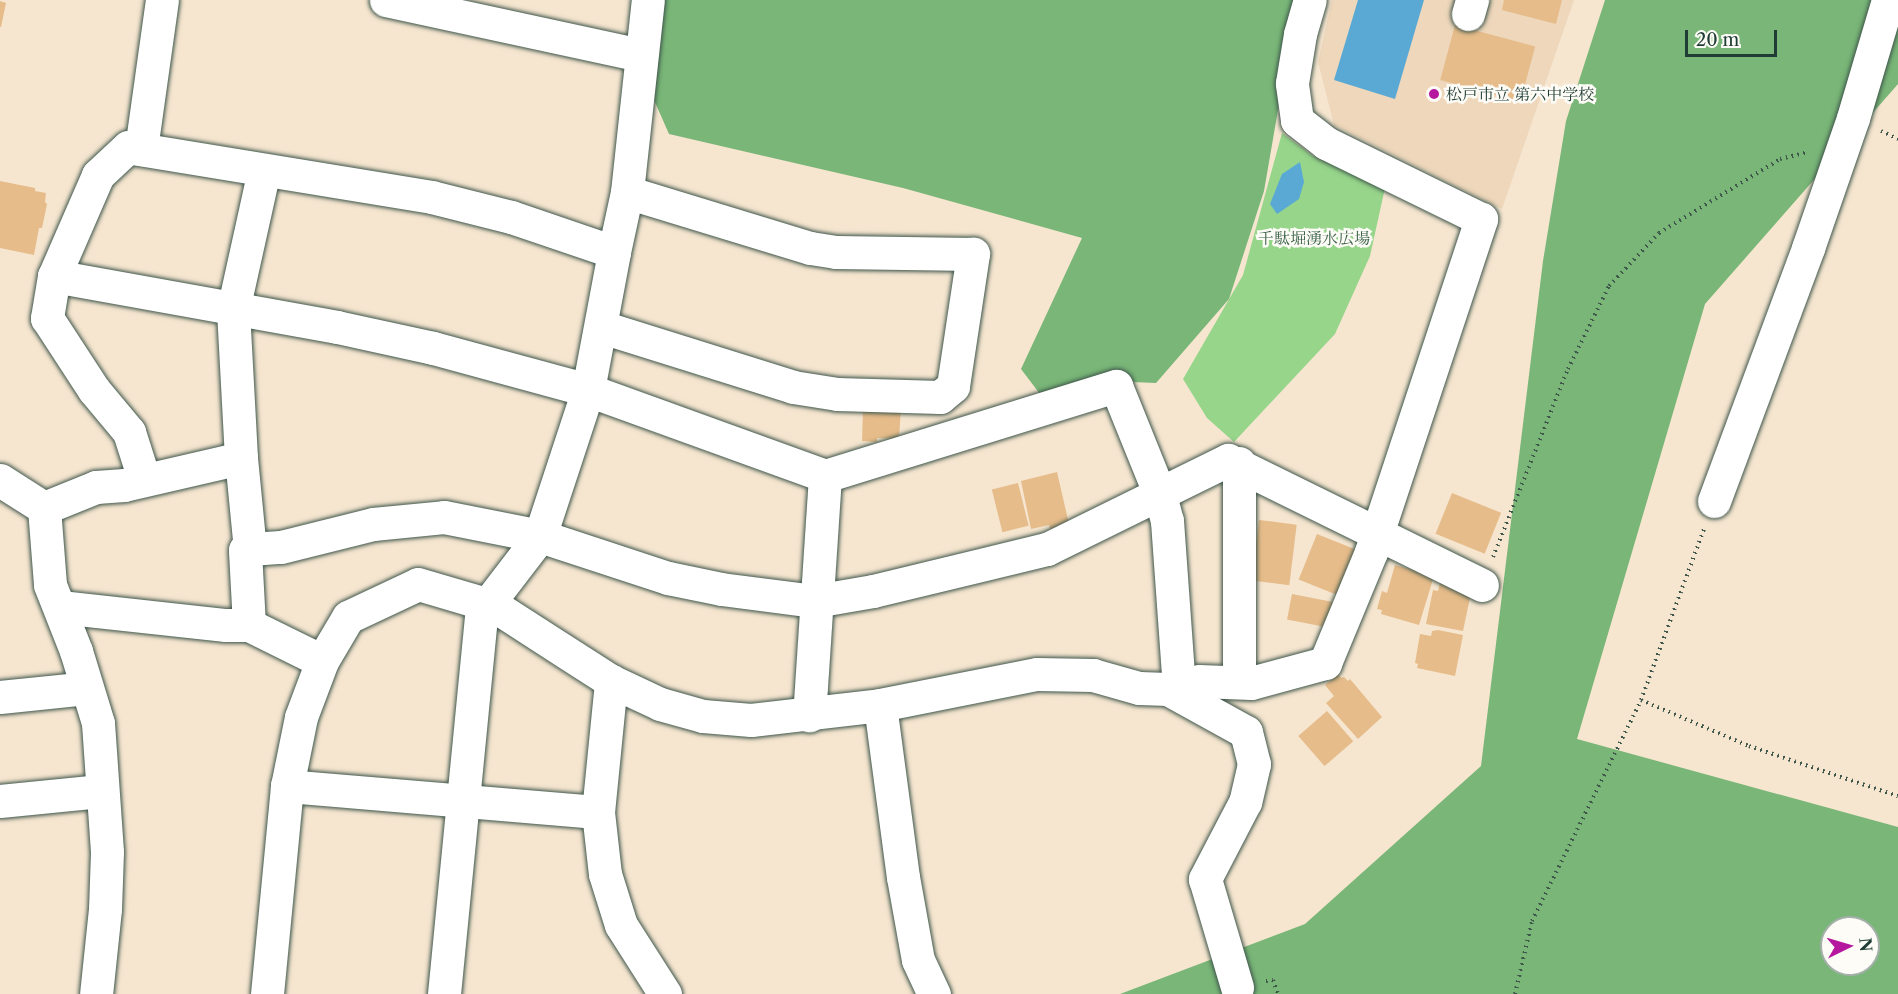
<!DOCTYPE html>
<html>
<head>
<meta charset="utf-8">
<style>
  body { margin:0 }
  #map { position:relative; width:1898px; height:994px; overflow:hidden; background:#f6e6d0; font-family:"Libre Caslon Text","Noto Serif JP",serif }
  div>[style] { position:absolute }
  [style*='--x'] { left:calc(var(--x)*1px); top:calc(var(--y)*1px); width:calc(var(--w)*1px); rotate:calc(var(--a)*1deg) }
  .built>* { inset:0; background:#eed7bb }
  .green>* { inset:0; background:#97d58b }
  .forest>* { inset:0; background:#79b677 }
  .water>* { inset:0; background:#5aa9d4 }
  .building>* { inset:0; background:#e6bc8a; transform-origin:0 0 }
  .path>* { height:4px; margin-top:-2px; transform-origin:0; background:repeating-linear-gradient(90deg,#3f564b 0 1.5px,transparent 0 6px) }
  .roads { filter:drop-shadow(0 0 2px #3f564b) drop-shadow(0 0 2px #3f564b) }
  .minor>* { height:33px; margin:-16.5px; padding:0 16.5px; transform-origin:16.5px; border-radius:16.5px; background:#fff }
  .dots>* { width:16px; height:16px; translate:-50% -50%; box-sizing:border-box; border:3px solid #fdfcf7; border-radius:50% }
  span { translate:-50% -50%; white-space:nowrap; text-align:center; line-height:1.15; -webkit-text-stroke:5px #fdfcf7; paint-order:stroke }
  .poi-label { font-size:16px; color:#1f3d34 }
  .left { translate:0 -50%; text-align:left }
  .park-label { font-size:16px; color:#3d634a }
  .north { position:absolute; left:1820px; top:916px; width:60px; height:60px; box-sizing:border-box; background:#fdfcf7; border:2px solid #a4b0a9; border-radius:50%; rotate:85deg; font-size:16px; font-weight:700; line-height:24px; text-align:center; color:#1f3d34 }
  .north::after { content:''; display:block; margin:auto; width:21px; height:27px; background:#b5179e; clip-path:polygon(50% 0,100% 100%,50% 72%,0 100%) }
  .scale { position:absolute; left:1685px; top:30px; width:92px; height:27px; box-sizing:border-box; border:3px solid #1f3d34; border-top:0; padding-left:8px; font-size:18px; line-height:21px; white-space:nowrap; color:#1f3d34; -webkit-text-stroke:4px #fdfcf7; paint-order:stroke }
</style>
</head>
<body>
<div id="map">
  <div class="built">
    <i style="clip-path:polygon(1332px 0,1574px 0,1502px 209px,1334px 125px,1318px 62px)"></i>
  </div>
  <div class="green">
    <i style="clip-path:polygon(1282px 133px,1313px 156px,1385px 188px,1370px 256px,1335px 334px,1234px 442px,1207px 418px,1183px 379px,1243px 275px)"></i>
  </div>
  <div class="forest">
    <i style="clip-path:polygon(659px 0,1297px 0,1264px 191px,1229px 299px,1156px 383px,1109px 381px,1043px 398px,1021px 369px,1082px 238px,903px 188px,669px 134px,647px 84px)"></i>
    <i style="clip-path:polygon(evenodd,1605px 0,1898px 0,1898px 84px,1705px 304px,1577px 739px,1898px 827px,1898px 994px,1120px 994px,1305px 924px,1481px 766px,1543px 261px,1566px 121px,1605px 0,1832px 928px,1868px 928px,1868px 964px,1832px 964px,1832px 928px)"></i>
  </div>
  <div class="water">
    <i style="clip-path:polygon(1358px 0,1424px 0,1395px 99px,1334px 80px)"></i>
    <i style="clip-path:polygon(1300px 162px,1304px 182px,1299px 199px,1277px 214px,1270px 204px,1282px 174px)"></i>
  </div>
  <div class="building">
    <i style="clip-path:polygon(1504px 0,1562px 0,1556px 24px,1502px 10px)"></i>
    <i style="clip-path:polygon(0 1px,6px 3px,1px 27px,0 27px)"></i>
    <i style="left:1455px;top:25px;width:83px;height:57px;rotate:15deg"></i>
    <i style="clip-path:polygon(0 181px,35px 188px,35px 191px,46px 193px,45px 202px,47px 204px,42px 228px,39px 228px,34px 255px,0 248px)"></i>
    <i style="clip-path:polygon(863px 407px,901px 408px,899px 439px,877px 438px,877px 442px,862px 441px)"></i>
    <i style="clip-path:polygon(1057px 472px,1069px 524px,1050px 529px,1049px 525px,1031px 529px,1021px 481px)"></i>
    <i style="left:1018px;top:483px;width:44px;height:27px;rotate:76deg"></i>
    <i style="left:1452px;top:493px;width:53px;height:44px;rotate:22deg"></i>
    <i style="left:1259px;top:520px;width:38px;height:61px;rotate:7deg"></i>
    <i style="left:1317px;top:534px;width:45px;height:49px;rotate:22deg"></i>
    <i style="clip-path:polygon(1395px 565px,1434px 576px,1419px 625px,1381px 614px,1382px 610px,1377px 609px,1382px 591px,1387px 593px)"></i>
    <i style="clip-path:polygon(1441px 579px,1471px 593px,1463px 631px,1426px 624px,1433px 590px,1438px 591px)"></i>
    <i style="left:1292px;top:594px;width:43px;height:26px;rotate:11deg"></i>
    <i style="clip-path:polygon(1438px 630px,1463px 635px,1455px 676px,1417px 668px,1418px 664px,1415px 663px,1420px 634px,1431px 636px,1432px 631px)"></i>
    <i style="clip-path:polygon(1338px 674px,1341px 678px,1344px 677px,1348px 681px,1350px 679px,1382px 717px,1358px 739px,1326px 703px,1334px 696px,1325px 685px)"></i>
    <i style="left:1327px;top:711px;width:40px;height:38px;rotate:49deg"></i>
  </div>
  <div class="path">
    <i style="--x:1881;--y:131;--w:19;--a:25"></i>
    <i style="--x:1493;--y:557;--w:202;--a:-68.3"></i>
    <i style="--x:1568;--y:369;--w:93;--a:-63.7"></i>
    <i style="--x:1609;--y:286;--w:73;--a:-46.7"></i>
    <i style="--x:1659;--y:233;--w:142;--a:-31.4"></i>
    <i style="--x:1780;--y:159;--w:29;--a:-14"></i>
    <i style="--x:1641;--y:700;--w:117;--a:23.1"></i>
    <i style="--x:1749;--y:746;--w:157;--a:18.6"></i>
    <i style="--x:1266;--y:981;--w:7;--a:-8"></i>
    <i style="--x:1273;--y:980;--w:15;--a:70"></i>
    <i style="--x:1515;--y:994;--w:75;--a:-76.9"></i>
    <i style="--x:1532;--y:921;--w:246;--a:-63.7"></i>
    <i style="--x:1641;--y:700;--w:182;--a:-69.8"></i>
  </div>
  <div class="roads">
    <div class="minor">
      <i style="--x:386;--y:0;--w:261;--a:12.2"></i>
      <i style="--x:1468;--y:14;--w:15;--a:-74"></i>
      <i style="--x:141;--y:149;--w:150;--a:-82"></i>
      <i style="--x:614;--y:252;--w:61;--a:-77.8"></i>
      <i style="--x:627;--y:192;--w:193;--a:-83.8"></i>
      <i style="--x:54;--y:276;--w:288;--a:10.2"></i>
      <i style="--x:337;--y:327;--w:98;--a:12.3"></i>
      <i style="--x:433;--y:348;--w:161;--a:15.2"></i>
      <i style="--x:588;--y:390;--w:140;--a:-79.3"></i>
      <i style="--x:614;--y:252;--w:109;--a:-161.2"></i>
      <i style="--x:511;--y:217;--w:81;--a:-165.8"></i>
      <i style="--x:432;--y:197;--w:308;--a:-170.7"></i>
      <i style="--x:128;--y:147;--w:41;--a:137"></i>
      <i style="--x:98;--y:175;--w:110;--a:113.5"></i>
      <i style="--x:54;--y:276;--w:43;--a:99.5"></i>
      <i style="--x:47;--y:318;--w:86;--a:56.9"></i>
      <i style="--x:94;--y:390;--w:55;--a:50.2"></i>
      <i style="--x:129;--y:432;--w:49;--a:72.3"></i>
      <i style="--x:602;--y:327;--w:200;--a:17.4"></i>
      <i style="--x:793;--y:387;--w:45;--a:9"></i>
      <i style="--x:837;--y:394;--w:103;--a:1.7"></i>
      <i style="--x:940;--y:397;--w:17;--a:-40"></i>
      <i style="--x:953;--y:386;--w:134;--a:-81.4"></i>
      <i style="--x:973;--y:254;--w:137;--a:-179.2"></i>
      <i style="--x:836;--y:252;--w:26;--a:-171"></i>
      <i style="--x:810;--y:248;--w:191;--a:-163"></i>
      <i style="--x:241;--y:458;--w:148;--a:-93.1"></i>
      <i style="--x:233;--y:310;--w:143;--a:-77.5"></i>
      <i style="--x:825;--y:476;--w:305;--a:-17.2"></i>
      <i style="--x:1116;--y:386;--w:118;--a:68"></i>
      <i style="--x:1160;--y:495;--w:27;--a:75"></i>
      <i style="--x:1167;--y:521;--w:167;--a:85.9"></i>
      <i style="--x:0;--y:480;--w:52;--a:32.5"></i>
      <i style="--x:44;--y:508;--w:77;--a:85.5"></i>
      <i style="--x:50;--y:585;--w:71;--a:68.5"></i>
      <i style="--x:76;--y:651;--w:75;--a:73"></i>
      <i style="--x:98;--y:723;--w:129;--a:86"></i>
      <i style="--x:107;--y:852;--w:57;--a:92"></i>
      <i style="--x:105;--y:909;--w:85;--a:96"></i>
      <i style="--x:1714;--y:501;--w:270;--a:-69.6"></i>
      <i style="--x:1808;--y:248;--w:138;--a:-70.9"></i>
      <i style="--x:1853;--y:118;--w:123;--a:-73.5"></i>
      <i style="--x:44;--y:508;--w:56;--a:-22"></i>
      <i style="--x:96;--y:487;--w:28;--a:-4"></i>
      <i style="--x:124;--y:485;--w:120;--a:-13"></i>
      <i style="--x:241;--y:458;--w:91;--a:84.4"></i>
      <i style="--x:250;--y:549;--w:31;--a:-4"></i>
      <i style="--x:281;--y:547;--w:95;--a:-14"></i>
      <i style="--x:373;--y:524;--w:71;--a:-5.6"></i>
      <i style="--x:444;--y:517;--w:98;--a:11.2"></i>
      <i style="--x:540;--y:536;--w:135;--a:18.2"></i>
      <i style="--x:668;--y:578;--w:54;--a:11.7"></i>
      <i style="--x:721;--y:589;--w:95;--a:7.3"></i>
      <i style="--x:815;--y:601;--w:59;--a:-9.8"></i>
      <i style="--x:873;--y:591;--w:179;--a:-13.6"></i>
      <i style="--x:1047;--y:549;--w:202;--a:-26.2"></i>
      <i style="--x:1228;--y:460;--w:283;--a:26.2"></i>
      <i style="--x:487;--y:605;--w:87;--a:-52.5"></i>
      <i style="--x:540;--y:536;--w:154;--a:-71.8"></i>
      <i style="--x:588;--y:390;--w:252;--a:19.9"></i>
      <i style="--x:825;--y:476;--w:240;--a:93.8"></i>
      <i style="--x:60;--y:607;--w:167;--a:6.2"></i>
      <i style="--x:226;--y:625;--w:23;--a:0"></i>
      <i style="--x:249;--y:625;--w:81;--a:26.3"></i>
      <i style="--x:322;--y:661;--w:51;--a:-59.4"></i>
      <i style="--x:348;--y:617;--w:77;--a:-25.2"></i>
      <i style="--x:418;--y:584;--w:81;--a:16.4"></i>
      <i style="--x:496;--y:607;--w:137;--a:32.8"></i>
      <i style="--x:611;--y:681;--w:54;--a:25.1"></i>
      <i style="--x:660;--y:704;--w:45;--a:15.6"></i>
      <i style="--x:703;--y:716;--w:48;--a:4.8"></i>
      <i style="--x:751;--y:720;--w:130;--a:-6.6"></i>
      <i style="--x:880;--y:705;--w:160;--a:-11.2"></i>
      <i style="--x:1037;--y:674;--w:56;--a:1"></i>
      <i style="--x:1093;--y:675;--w:48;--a:15.8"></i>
      <i style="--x:1139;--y:688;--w:29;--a:2"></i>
      <i style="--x:1168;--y:689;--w:32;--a:-14"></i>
      <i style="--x:1199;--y:681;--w:52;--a:2.2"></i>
      <i style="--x:1251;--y:683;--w:77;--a:-15.1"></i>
      <i style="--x:1325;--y:663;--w:120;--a:-67.5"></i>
      <i style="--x:1371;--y:552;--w:351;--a:-71.7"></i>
      <i style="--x:1481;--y:219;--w:173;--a:-153.9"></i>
      <i style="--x:1326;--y:143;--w:37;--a:-142"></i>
      <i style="--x:1297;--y:120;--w:37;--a:-98"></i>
      <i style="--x:1292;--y:83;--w:50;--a:-80.7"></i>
      <i style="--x:1300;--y:34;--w:35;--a:-74"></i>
      <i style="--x:249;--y:625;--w:75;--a:-93.1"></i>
      <i style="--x:245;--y:550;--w:5;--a:-11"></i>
      <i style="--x:1239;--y:682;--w:219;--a:-90"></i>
      <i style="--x:1168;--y:689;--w:89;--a:28.9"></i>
      <i style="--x:1246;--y:732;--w:33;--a:76"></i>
      <i style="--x:1254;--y:764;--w:39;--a:103"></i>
      <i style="--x:1245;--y:802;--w:87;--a:117.5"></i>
      <i style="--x:1205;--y:879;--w:113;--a:73.5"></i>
      <i style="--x:0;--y:697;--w:87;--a:-5.9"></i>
      <i style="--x:880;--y:705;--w:174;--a:82.4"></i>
      <i style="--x:903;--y:877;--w:84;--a:79.8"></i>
      <i style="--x:918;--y:960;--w:38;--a:65"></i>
      <i style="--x:287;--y:786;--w:312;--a:4.8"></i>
      <i style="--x:598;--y:812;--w:62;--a:83.6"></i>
      <i style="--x:605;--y:874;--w:53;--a:72.6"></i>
      <i style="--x:621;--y:925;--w:82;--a:57.5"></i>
      <i style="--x:0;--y:801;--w:101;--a:-5.7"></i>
      <i style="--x:598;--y:812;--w:132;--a:-84.3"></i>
      <i style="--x:267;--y:994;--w:209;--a:-84.5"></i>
      <i style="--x:287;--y:786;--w:70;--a:-78.5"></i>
      <i style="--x:301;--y:717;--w:60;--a:-69.4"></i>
      <i style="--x:444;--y:994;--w:393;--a:-84.4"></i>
    </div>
  </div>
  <div class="dots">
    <i style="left:1434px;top:94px;background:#b5179e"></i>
  </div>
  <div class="poi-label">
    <span class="left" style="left:1446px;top:94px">松戸市立 第六中学校</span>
  </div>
  <div class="park-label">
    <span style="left:1314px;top:238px">千駄堀湧水広場</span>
  </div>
  <div class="north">N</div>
  <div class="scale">20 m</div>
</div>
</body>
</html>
